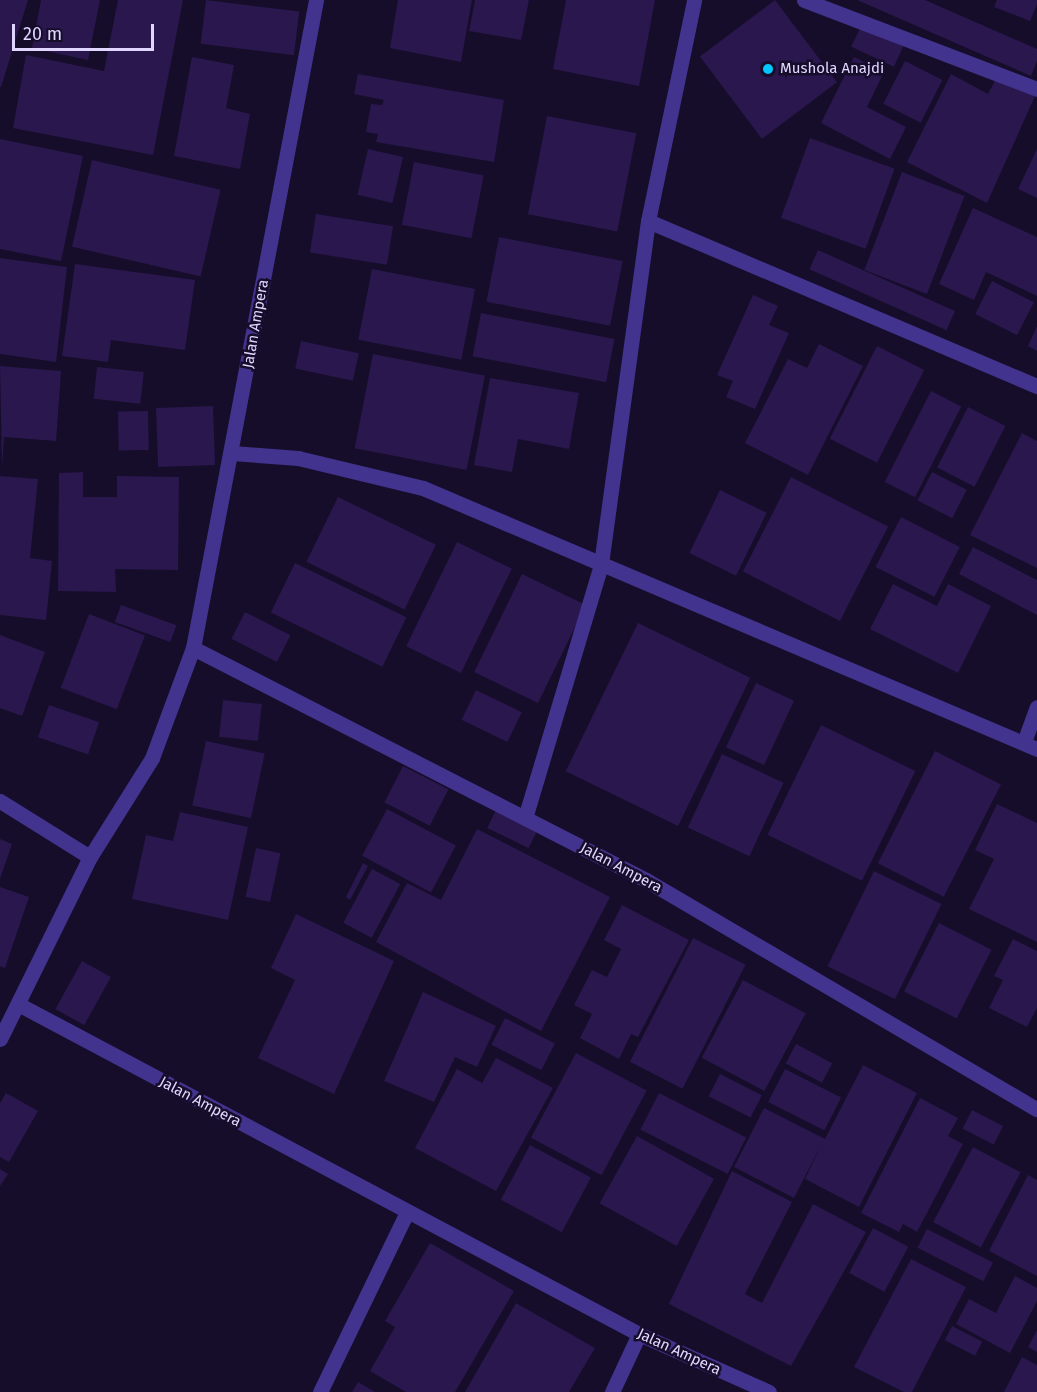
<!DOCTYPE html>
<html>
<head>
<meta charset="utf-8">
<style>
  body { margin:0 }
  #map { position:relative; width:1037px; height:1392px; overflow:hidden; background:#160d2a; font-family:"Fira Sans",sans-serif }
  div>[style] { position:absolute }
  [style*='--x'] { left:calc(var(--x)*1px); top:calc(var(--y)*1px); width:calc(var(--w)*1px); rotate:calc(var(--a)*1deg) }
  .building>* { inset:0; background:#29174d; transform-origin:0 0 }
  .minor>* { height:15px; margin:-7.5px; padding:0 7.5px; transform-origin:7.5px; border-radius:7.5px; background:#42338e }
  .dots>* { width:16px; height:16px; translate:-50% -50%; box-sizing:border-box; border:3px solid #160d2a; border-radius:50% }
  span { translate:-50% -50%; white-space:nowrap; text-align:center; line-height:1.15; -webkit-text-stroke:5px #160d2a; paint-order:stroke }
  .poi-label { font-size:15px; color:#e0d6ff }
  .left { translate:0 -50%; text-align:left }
  .street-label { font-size:15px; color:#e0d6ff }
  .scale { position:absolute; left:12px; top:24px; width:142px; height:27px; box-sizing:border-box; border:3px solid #e0d6ff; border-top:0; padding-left:8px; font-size:18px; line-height:21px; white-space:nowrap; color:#e0d6ff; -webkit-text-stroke:4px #160d2a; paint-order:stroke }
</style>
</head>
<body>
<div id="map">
  <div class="building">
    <i style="clip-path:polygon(0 0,28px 0,1px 87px,0 87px)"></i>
    <i style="clip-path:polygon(41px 0,100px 0,88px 60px,32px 48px)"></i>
    <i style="clip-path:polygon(118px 0,183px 0,153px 155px,13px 128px,26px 55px,104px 71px)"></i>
    <i style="left:206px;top:0;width:94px;height:44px;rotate:7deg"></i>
    <i style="clip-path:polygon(398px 0,472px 0,461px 62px,390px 48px)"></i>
    <i style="clip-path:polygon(475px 0,529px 0,521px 40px,469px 31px)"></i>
    <i style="clip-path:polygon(566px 0,655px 0,639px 86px,553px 69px)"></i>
    <i style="left:775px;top:0;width:103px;height:94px;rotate:53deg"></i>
    <i style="clip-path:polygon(857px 0,925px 0,1037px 49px,1037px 61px,1031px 76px)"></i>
    <i style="clip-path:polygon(997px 0,1037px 0,1037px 4px,1030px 21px,994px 7px)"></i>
    <i style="left:861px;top:26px;width:47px;height:23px;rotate:25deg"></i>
    <i style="clip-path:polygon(192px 57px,234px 65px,226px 108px,250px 114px,240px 169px,174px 156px)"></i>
    <i style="clip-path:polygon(854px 57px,884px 72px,867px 107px,906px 127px,890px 159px,821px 123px)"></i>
    <i style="left:905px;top:61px;width:42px;height:48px;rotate:27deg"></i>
    <i style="clip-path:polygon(358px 74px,504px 100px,494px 162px,376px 142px,378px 134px,366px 132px,371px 104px,382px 105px,384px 100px,354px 94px)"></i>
    <i style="clip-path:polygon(951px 74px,988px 94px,997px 77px,1035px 96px,987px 203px,907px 162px)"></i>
    <i style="left:547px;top:116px;width:91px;height:100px;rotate:11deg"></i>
    <i style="left:810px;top:138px;width:90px;height:85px;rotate:20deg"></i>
    <i style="clip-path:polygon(0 139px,83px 156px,61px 261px,0 249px)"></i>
    <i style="left:368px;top:149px;width:36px;height:47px;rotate:13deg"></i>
    <i style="clip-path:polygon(1037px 149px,1037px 198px,1018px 189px)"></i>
    <i style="left:92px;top:160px;width:132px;height:89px;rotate:13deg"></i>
    <i style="left:414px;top:162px;width:71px;height:64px;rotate:11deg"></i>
    <i style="left:902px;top:172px;width:67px;height:105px;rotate:21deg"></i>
    <i style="clip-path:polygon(973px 208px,1037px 237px,1037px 296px,986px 272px,974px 300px,939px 284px)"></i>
    <i style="left:316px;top:214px;width:78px;height:39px;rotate:9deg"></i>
    <i style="left:499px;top:237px;width:126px;height:66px;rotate:11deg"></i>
    <i style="left:818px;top:250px;width:150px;height:21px;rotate:24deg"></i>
    <i style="clip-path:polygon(0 258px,67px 267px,56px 362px,0 354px)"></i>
    <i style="clip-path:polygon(75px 264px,195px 280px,185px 350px,111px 340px,108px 362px,62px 356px)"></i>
    <i style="left:372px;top:269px;width:105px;height:72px;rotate:11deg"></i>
    <i style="left:992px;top:281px;width:47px;height:37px;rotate:27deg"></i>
    <i style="clip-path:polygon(753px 295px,778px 306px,769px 325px,789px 333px,755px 409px,726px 397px,733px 381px,717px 375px)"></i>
    <i style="left:481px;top:313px;width:136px;height:44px;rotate:11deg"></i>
    <i style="clip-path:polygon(1037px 326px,1037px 351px,1028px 346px)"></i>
    <i style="left:301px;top:341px;width:59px;height:28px;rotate:12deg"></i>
    <i style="clip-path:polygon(819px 344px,863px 366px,808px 475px,745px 443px,788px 359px,807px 368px)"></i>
    <i style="left:877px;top:346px;width:53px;height:104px;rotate:27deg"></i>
    <i style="left:373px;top:354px;width:114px;height:96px;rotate:11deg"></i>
    <i style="clip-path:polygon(0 366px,61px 371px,56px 441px,4px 437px,2px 468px)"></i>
    <i style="left:97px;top:367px;width:47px;height:32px;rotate:6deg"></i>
    <i style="clip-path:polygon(490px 378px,579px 393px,569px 449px,518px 439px,512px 472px,474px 465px)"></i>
    <i style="left:931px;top:391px;width:34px;height:102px;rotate:27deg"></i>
    <i style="left:213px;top:406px;width:59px;height:57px;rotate:88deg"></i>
    <i style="left:968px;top:407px;width:42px;height:68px;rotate:27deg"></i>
    <i style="left:148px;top:411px;width:39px;height:30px;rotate:89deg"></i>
    <i style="clip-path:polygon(1022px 433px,1037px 441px,1037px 568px,970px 535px)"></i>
    <i style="clip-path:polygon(83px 472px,83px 497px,117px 497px,117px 476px,179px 477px,178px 570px,115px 569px,116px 592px,58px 591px,59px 473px)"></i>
    <i style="left:932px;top:472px;width:39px;height:32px;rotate:27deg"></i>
    <i style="clip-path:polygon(0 476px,38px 479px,30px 558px,52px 561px,46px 620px,0 615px)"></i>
    <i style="left:791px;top:477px;width:109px;height:106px;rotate:27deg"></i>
    <i style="left:720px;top:490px;width:52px;height:70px;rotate:26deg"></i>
    <i style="left:338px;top:497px;width:109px;height:72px;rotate:26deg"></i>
    <i style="left:901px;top:517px;width:66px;height:56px;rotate:27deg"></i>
    <i style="left:457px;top:542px;width:61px;height:116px;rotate:26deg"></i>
    <i style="clip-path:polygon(973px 547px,1037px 580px,1037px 615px,959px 574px)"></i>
    <i style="left:295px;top:563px;width:124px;height:55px;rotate:26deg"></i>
    <i style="left:522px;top:574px;width:71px;height:109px;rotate:26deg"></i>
    <i style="clip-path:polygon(893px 584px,937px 606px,948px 584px,991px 606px,958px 673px,870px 629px)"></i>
    <i style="left:121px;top:605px;width:59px;height:18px;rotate:20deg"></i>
    <i style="left:245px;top:612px;width:51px;height:30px;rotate:27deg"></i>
    <i style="left:89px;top:614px;width:60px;height:79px;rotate:21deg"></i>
    <i style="left:638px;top:623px;width:125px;height:165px;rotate:26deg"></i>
    <i style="clip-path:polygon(0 635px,45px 652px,22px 716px,0 708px)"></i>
    <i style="left:756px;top:683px;width:42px;height:71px;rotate:25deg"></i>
    <i style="left:476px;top:690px;width:51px;height:33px;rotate:26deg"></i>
    <i style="left:223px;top:700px;width:39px;height:37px;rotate:6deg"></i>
    <i style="left:49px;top:705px;width:53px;height:34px;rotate:19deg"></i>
    <i style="left:821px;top:725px;width:105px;height:122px;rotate:26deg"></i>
    <i style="left:206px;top:741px;width:60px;height:66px;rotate:12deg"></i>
    <i style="left:935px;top:751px;width:74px;height:126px;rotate:27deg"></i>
    <i style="left:722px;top:754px;width:68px;height:81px;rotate:25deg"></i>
    <i style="left:403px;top:766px;width:51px;height:41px;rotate:27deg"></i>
    <i style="clip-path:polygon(997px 804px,1037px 823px,1037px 942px,969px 909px,994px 859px,975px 850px)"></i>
    <i style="left:387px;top:809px;width:78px;height:53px;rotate:28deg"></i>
    <i style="left:496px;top:810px;width:46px;height:20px;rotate:26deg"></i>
    <i style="clip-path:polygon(180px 812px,248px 827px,228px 920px,132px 899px,146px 835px,173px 841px)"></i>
    <i style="clip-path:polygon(477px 829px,610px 897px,541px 1031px,376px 942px,407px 883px,441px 900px)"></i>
    <i style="clip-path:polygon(0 839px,12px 844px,0 879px)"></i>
    <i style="left:256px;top:848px;width:25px;height:50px;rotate:12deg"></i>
    <i style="clip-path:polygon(363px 863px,368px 866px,350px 900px,346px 897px)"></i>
    <i style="left:372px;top:869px;width:32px;height:61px;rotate:28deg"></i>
    <i style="left:874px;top:871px;width:75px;height:106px;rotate:26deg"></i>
    <i style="clip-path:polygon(0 887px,29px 897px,5px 968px,0 966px)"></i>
    <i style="clip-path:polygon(622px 905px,689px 940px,638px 1037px,631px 1034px,619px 1059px,580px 1038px,592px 1014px,574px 1005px,592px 970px,607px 977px,621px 949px,604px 940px)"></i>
    <i style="clip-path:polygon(296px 914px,394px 961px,334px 1094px,258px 1058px,295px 980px,271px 968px)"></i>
    <i style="left:939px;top:923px;width:59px;height:77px;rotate:27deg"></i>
    <i style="left:693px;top:938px;width:59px;height:139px;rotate:27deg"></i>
    <i style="clip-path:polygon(1013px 939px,1037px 951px,1037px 1008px,1027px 1027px,989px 1008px,1003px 980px,994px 976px)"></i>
    <i style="left:82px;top:961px;width:33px;height:55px;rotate:29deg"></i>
    <i style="left:743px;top:980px;width:71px;height:88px;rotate:28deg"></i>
    <i style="clip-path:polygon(423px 992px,496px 1026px,477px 1067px,455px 1057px,434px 1102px,384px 1081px)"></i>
    <i style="left:505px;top:1018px;width:56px;height:30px;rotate:27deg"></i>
    <i style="left:796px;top:1044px;width:41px;height:22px;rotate:28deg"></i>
    <i style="left:576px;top:1053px;width:80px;height:96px;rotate:28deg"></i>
    <i style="clip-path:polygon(496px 1058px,553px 1088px,496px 1191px,415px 1148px,457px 1069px,482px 1083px)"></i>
    <i style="clip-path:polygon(863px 1065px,917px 1093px,859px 1207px,805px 1179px,821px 1145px,794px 1198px,734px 1167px,764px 1108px,825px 1139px)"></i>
    <i style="left:785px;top:1069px;width:63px;height:37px;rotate:27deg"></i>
    <i style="left:720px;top:1074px;width:47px;height:25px;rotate:27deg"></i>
    <i style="clip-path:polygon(6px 1093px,38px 1111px,9px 1162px,0 1157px,0 1103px)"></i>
    <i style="left:659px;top:1093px;width:98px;height:41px;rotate:27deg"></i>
    <i style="clip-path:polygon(920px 1098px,958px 1118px,948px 1136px,963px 1144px,917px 1232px,903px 1224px,899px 1232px,861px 1213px)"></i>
    <i style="left:972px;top:1110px;width:35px;height:21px;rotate:27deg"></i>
    <i style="left:637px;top:1136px;width:88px;height:77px;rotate:29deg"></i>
    <i style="left:530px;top:1145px;width:69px;height:62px;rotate:28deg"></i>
    <i style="left:973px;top:1147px;width:54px;height:85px;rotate:28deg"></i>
    <i style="clip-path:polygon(0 1169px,8px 1174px,0 1186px)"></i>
    <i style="clip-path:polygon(732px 1171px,792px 1202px,745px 1294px,762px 1303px,813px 1204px,866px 1232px,791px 1366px,669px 1304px)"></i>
    <i style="clip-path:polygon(1028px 1175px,1037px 1180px,1037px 1276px,989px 1251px)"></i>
    <i style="left:873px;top:1228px;width:40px;height:51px;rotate:28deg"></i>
    <i style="left:927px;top:1229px;width:74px;height:21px;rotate:27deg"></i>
    <i style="clip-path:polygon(430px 1243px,514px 1291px,455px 1392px,406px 1392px,370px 1371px,395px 1327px,385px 1321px)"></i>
    <i style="clip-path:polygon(911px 1259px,966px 1287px,912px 1392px,904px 1392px,854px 1367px)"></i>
    <i style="clip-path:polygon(1015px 1276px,1037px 1288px,1037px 1301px,1010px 1353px,956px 1324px,969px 1299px,996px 1313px)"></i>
    <i style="clip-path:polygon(516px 1303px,595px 1348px,569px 1392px,465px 1392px)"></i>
    <i style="left:952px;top:1326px;width:34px;height:16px;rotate:27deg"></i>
    <i style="clip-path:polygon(1037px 1330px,1037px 1352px,1028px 1347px)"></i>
    <i style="clip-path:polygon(1022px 1357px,1037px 1365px,1037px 1392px,1004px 1392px)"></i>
    <i style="clip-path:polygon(358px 1382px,375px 1392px,352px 1392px)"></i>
  </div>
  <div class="minor">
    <i style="--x:804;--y:0;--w:249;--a:20.9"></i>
    <i style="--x:648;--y:221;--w:423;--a:23"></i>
    <i style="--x:232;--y:453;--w:66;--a:4.3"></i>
    <i style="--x:298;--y:458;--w:129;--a:13.5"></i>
    <i style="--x:423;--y:488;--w:667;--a:23.03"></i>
    <i style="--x:193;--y:648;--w:509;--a:27.12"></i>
    <i style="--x:646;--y:880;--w:453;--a:30.4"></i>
    <i style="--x:1024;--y:742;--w:37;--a:-70"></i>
    <i style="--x:0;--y:801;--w:106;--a:31.9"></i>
    <i style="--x:525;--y:818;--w:265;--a:-73.3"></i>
    <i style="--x:601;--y:564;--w:346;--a:-82.2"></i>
    <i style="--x:648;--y:221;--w:226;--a:-78.2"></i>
    <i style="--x:18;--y:1004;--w:703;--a:27.99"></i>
    <i style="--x:639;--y:1334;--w:142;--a:24"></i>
    <i style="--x:0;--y:1039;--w:203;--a:-63.7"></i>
    <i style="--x:90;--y:857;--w:117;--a:-57.9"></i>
    <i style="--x:152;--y:758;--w:117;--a:-69.6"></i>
    <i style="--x:193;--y:648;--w:660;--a:-79.25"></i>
    <i style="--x:320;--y:1392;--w:198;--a:-64.2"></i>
    <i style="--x:612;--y:1392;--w:64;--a:-65"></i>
  </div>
  <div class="dots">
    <i style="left:768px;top:69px;background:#02c7ff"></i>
  </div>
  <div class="poi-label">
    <span class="left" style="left:780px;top:69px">Mushola Anajdi</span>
  </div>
  <div class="street-label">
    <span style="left:256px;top:324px;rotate:-80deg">Jalan Ampera</span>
    <span style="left:621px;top:868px;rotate:28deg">Jalan Ampera</span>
    <span style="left:200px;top:1102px;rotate:28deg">Jalan Ampera</span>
    <span style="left:679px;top:1352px;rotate:25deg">Jalan Ampera</span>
  </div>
  <div class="scale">20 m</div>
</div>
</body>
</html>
